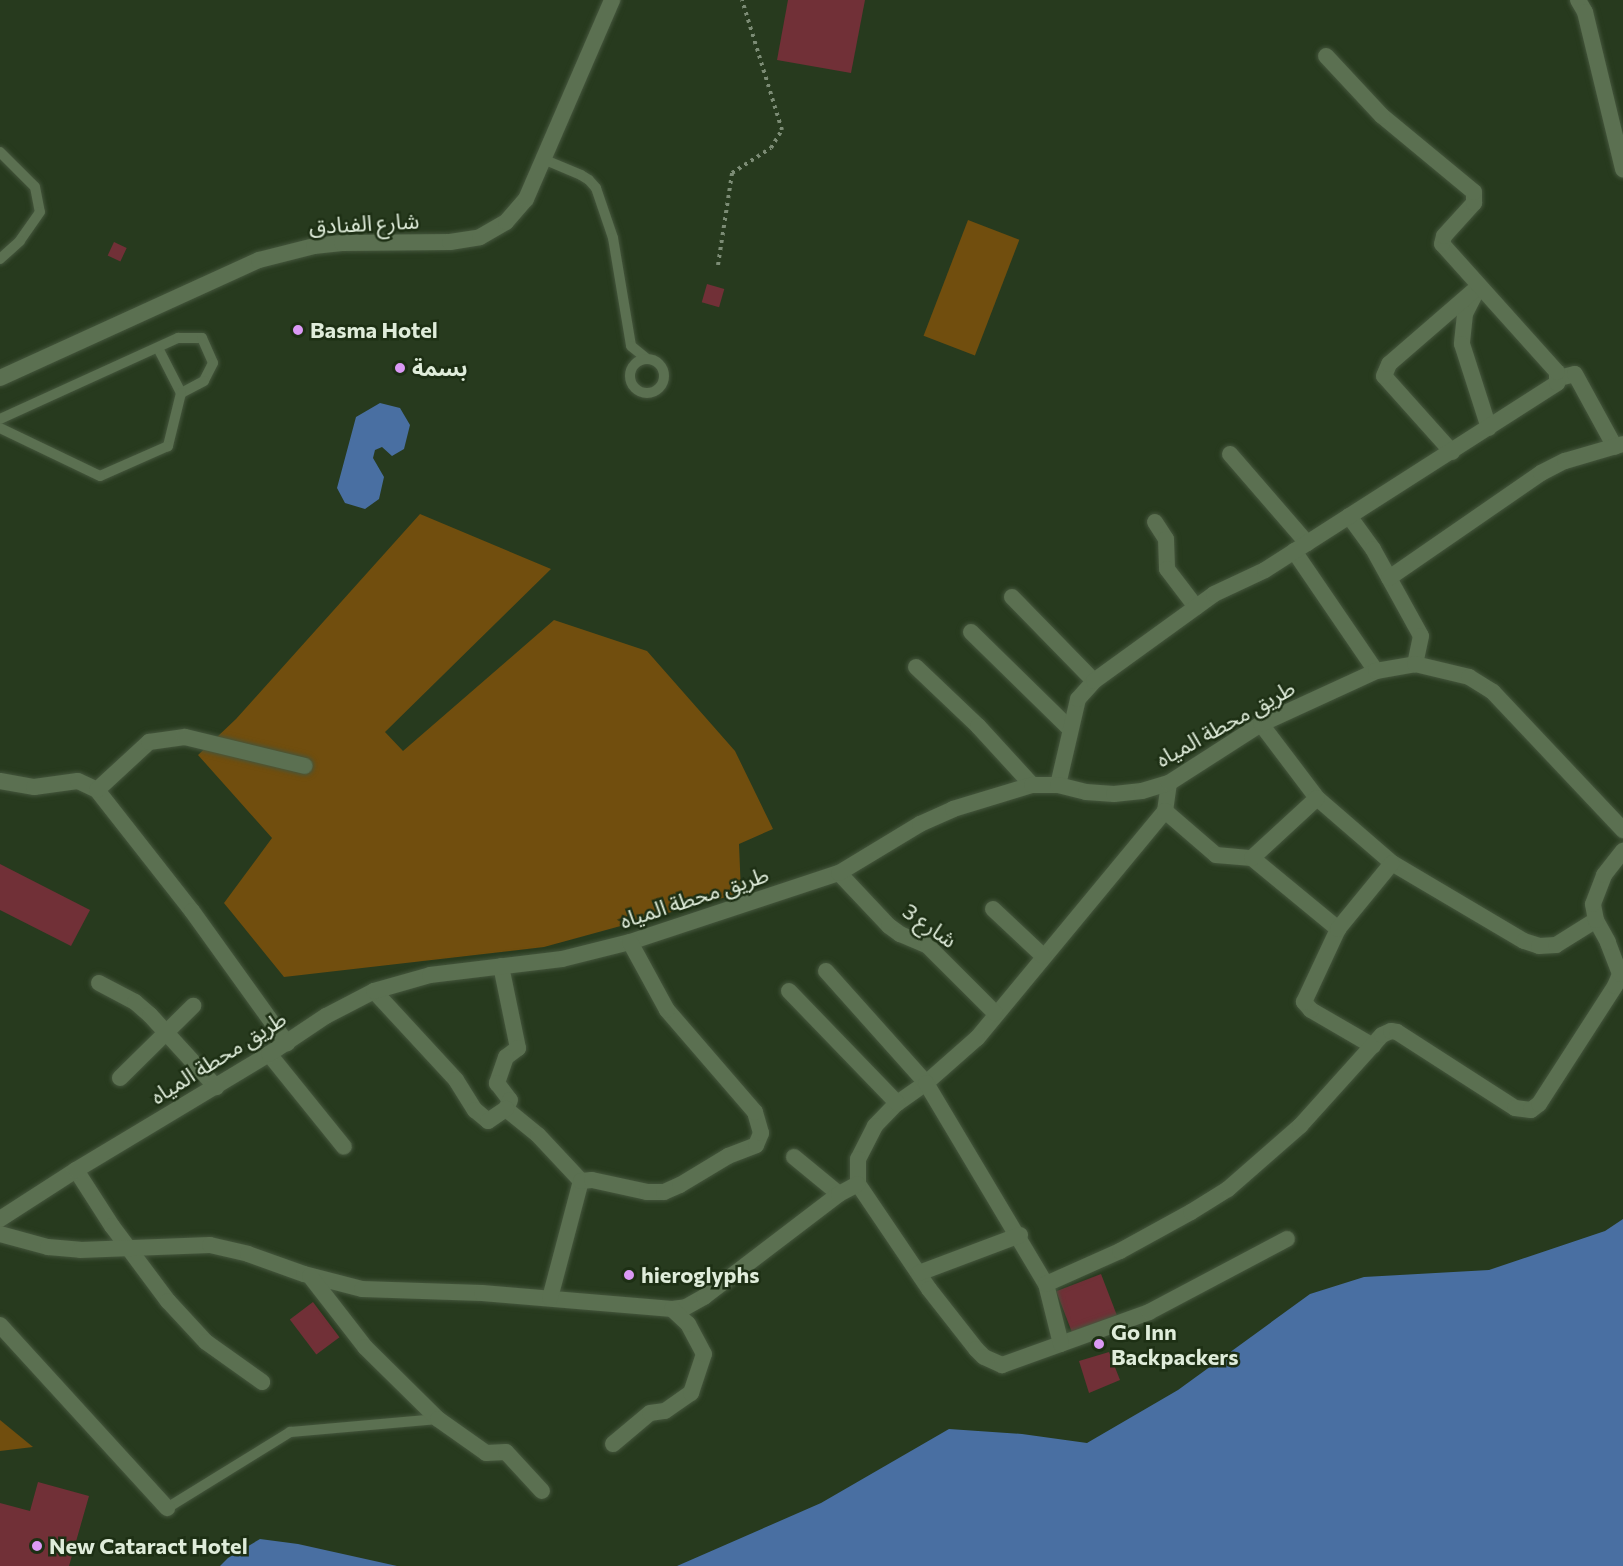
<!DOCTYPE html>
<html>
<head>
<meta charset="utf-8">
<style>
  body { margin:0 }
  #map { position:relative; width:1623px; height:1566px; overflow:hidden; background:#273a1e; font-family:Commissioner,"Noto Sans Arabic",sans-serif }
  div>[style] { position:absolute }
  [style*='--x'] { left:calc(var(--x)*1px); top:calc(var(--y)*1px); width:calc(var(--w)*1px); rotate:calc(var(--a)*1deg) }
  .green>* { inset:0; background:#714e0e; transform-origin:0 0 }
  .water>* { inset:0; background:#496fa2 }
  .building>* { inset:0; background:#713037; transform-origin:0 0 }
  .path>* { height:4px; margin-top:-2px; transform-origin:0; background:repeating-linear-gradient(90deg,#7c8c75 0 3px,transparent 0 7.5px) }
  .roads { filter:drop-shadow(0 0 2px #45563d) drop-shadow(0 0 2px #45563d) }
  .service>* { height:10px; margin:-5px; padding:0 5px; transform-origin:5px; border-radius:5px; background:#5b7051 }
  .service>.ring { margin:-5px; padding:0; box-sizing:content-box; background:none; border:10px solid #5b7051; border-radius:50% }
  .minor>* { height:16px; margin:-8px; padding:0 8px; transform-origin:8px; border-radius:8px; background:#5b7051 }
  .tertiary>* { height:16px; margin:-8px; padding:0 8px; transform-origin:8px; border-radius:8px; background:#5b7051 }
  .dots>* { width:16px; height:16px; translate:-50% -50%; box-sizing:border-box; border:3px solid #1d2f14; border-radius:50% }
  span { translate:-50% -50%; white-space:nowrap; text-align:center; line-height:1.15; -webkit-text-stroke:5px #1d2f14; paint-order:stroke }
  .street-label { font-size:22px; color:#dfecda }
  .poi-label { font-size:22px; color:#dfecda; font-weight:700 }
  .left { translate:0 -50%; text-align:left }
</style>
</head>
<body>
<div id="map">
  <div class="green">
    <i style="left:968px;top:220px;width:55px;height:124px;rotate:21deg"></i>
    <i style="clip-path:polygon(420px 514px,551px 569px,385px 732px,403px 751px,554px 620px,647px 651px,735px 751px,773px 829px,739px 844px,741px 893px,544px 947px,284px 977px,224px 903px,272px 838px,198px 755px,236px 719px)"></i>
    <i style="clip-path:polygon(0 1420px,33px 1447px,0 1451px)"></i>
  </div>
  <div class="water">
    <i style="clip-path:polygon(380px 403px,400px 408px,410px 425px,404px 449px,392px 456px,382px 447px,375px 450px,373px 458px,384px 477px,379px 499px,365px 509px,345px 503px,337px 488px,356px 417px)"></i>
    <i style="clip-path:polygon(1623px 1219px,1623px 1566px,677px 1566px,821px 1503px,949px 1429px,1022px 1434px,1087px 1443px,1178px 1390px,1310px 1294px,1364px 1277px,1489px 1270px,1605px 1231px)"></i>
    <i style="clip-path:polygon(260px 1539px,298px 1544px,397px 1566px,220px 1566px,228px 1558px)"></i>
  </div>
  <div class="building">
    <i style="clip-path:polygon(788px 0,865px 0,851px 73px,777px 60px)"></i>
    <i style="left:114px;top:242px;width:14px;height:15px;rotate:25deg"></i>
    <i style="left:707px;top:284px;width:18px;height:19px;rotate:16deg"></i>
    <i style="clip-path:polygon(0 864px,90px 910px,71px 946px,0 910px)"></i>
    <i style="left:1101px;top:1274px;width:44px;height:48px;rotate:69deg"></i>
    <i style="left:313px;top:1302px;width:44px;height:29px;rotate:53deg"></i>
    <i style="clip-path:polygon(1109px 1352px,1120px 1380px,1089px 1393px,1079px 1361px)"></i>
    <i style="clip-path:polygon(38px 1482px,89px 1496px,69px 1566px,0 1566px,0 1503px,30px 1511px)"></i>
  </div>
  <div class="path">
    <i style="--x:718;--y:265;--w:93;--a:-81.3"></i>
    <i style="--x:732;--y:173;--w:46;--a:-32.7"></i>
    <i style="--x:771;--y:148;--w:21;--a:-59"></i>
    <i style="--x:782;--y:130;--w:136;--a:-107.1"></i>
  </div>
  <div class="roads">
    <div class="service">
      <i style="--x:0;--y:152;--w:49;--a:45"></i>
      <i style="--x:35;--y:187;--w:25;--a:79"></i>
      <i style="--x:40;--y:212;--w:35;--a:125"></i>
      <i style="--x:20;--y:241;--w:27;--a:138"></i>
      <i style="--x:543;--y:159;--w:41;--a:22.8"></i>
      <i style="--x:581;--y:175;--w:9;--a:32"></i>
      <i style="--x:589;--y:180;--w:11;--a:49"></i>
      <i style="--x:596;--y:188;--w:53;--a:71.2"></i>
      <i style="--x:613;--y:238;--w:109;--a:80.5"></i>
      <i style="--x:631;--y:346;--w:19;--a:39"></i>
      <i style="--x:158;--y:348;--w:51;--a:62.9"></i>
      <i class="ring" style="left:630px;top:359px;width:24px;height:24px"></i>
      <i style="--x:0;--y:419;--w:196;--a:-24.5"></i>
      <i style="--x:178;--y:338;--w:24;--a:0"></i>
      <i style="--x:202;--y:338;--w:27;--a:66"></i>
      <i style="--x:213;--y:363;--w:20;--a:117"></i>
      <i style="--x:204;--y:381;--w:26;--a:152"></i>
      <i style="--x:181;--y:393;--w:55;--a:103.8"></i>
      <i style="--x:168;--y:446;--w:74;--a:156.2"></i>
      <i style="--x:100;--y:476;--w:111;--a:-154.4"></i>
      <i style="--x:167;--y:1508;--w:145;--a:-31.7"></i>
      <i style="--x:290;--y:1432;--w:149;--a:-5"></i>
    </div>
    <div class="minor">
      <i style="--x:1578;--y:0;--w:14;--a:60"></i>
      <i style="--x:1585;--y:12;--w:162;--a:76.4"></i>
      <i style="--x:1474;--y:296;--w:20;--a:117"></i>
      <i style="--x:1465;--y:314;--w:30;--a:96"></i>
      <i style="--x:1462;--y:344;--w:88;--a:72.2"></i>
      <i style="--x:1559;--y:378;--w:16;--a:-14"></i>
      <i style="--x:1575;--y:374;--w:83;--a:61.3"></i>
      <i style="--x:1452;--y:452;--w:102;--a:-131.8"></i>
      <i style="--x:1384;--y:376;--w:13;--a:-67"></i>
      <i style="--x:1389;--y:364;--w:118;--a:-40.9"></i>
      <i style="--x:1230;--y:454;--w:118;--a:49.1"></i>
      <i style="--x:1349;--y:516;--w:41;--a:54"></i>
      <i style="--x:1373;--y:549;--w:99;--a:61.1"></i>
      <i style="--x:1421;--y:636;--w:29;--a:102"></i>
      <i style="--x:1155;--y:522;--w:20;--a:57"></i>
      <i style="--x:1166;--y:539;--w:30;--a:88"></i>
      <i style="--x:1167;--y:569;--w:48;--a:52.7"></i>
      <i style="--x:1294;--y:551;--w:145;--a:55.7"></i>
      <i style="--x:1389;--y:578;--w:185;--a:-34.6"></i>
      <i style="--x:1541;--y:473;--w:27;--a:-27"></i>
      <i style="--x:1565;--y:461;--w:60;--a:-16.3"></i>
      <i style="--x:1012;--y:597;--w:117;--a:45.7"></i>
      <i style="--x:971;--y:632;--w:139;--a:44.4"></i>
      <i style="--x:916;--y:667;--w:86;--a:43.6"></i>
      <i style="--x:978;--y:726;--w:80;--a:47.5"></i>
      <i style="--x:1261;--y:724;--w:93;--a:52.9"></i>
      <i style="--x:1317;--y:798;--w:99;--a:40.9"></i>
      <i style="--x:1392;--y:863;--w:153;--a:30.6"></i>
      <i style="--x:1524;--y:941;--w:16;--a:18"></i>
      <i style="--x:1539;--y:946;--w:17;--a:-3"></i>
      <i style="--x:1556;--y:945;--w:47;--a:-32"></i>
      <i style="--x:0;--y:781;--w:35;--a:10"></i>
      <i style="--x:34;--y:787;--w:44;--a:-7.8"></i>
      <i style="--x:78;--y:781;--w:21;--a:25"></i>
      <i style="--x:97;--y:790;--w:154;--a:51.9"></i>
      <i style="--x:192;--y:911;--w:163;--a:54.3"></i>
      <i style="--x:1169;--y:783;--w:28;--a:98"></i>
      <i style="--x:1165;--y:811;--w:295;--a:129.6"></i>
      <i style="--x:977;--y:1038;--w:68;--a:138.6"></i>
      <i style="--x:926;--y:1083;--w:35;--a:145"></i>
      <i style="--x:897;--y:1103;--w:32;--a:134"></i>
      <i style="--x:875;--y:1126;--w:37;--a:117"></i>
      <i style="--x:858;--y:1159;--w:25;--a:90"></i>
      <i style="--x:858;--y:1184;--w:127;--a:55.9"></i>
      <i style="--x:929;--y:1289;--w:76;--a:51.9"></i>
      <i style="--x:976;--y:1349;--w:11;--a:45"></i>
      <i style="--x:984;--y:1357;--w:20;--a:24"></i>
      <i style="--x:1002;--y:1365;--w:156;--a:-19.8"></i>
      <i style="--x:1149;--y:1312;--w:156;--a:-27.9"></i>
      <i style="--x:1058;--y:785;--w:88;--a:-76.9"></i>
      <i style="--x:1078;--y:699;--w:24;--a:-48"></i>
      <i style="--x:1094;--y:681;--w:148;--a:-35.9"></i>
      <i style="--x:1214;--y:594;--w:56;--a:-25.2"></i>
      <i style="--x:1265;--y:570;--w:347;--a:-32.6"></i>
      <i style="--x:1557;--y:383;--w:11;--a:-90"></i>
      <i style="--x:1557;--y:372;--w:172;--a:-131.9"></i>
      <i style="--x:1442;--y:244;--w:8;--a:-76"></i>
      <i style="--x:1444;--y:236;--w:45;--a:-47.7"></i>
      <i style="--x:1474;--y:203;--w:11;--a:-90"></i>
      <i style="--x:1474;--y:192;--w:119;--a:-140.4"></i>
      <i style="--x:1382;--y:116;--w:82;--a:-133"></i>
      <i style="--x:97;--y:790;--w:71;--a:-42.7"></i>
      <i style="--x:149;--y:742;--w:36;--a:-8"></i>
      <i style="--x:185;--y:737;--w:123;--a:13.6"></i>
      <i style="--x:1165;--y:811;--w:67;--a:40.8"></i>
      <i style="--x:1216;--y:855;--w:36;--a:5"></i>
      <i style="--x:1252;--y:858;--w:112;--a:39.5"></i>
      <i style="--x:1252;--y:858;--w:88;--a:-42.7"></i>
      <i style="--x:839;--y:873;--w:73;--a:46.7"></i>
      <i style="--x:889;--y:926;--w:14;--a:36"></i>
      <i style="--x:900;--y:934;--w:30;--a:23"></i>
      <i style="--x:928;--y:946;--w:95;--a:45"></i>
      <i style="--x:993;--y:909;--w:69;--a:43.2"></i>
      <i style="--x:501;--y:966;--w:84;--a:78.3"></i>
      <i style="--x:518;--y:1048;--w:15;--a:143"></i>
      <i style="--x:506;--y:1057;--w:28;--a:109"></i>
      <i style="--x:497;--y:1083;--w:21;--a:53"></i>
      <i style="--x:510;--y:1100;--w:10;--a:114"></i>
      <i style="--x:506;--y:1109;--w:41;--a:39.1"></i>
      <i style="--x:538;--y:1135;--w:63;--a:46.9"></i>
      <i style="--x:826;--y:971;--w:150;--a:48.2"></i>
      <i style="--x:926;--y:1083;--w:234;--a:59.2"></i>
      <i style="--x:99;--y:983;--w:41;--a:27.8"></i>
      <i style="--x:135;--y:1002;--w:20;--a:41"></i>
      <i style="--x:150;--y:1015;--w:98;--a:47.5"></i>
      <i style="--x:374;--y:991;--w:121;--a:47.3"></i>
      <i style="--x:456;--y:1080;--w:36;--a:58"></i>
      <i style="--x:475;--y:1110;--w:17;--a:40"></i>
      <i style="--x:488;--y:1121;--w:22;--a:-34"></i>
      <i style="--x:789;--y:991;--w:156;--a:46"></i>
      <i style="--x:1373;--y:1046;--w:72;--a:-149.9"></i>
      <i style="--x:1311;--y:1010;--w:11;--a:-131"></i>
      <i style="--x:1304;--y:1002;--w:81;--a:-65"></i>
      <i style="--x:1338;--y:929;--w:85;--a:-50.7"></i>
      <i style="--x:269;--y:1054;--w:119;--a:51.1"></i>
      <i style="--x:120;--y:1078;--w:103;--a:-44.6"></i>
      <i style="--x:794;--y:1157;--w:58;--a:39.4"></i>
      <i style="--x:76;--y:1170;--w:67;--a:57.3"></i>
      <i style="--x:112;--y:1226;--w:94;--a:53.3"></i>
      <i style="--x:168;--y:1301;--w:56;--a:47.2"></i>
      <i style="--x:206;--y:1342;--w:69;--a:35.5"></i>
      <i style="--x:0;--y:1219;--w:90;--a:-32.8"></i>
      <i style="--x:76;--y:1170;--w:225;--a:-31"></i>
      <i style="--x:269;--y:1054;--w:69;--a:-33.7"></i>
      <i style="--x:326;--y:1016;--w:54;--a:-27.5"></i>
      <i style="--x:374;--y:991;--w:58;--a:-15.9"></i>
      <i style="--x:430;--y:975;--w:133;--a:-6.9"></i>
      <i style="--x:562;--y:959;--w:70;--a:-14"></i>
      <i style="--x:630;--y:942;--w:220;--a:-18.3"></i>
      <i style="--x:839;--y:873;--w:95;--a:-31.2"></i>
      <i style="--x:920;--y:824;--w:36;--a:-24"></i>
      <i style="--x:953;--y:809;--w:83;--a:-16.9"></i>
      <i style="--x:1032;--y:785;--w:26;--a:0"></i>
      <i style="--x:1058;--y:785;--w:29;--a:14"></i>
      <i style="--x:1086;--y:792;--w:28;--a:4"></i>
      <i style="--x:1114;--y:794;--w:28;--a:-6"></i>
      <i style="--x:1142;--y:791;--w:28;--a:-17"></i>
      <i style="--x:1169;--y:783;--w:109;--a:-32.7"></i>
      <i style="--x:1261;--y:724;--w:127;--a:-24.7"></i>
      <i style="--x:1376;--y:671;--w:40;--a:-10"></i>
      <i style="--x:1415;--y:664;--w:56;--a:13.5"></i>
      <i style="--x:1469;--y:677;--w:28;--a:32"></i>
      <i style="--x:1493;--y:692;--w:190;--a:46.7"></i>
      <i style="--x:0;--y:1234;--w:50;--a:15.2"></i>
      <i style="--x:48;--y:1247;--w:32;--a:5"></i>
      <i style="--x:80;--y:1250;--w:130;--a:-2.2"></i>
      <i style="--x:210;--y:1245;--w:39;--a:13"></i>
      <i style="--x:248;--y:1254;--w:59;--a:19.7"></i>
      <i style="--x:304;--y:1274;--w:60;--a:14.5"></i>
      <i style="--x:362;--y:1289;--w:120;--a:1.9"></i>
      <i style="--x:482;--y:1293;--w:191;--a:4.8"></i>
      <i style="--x:672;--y:1309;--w:14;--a:-8"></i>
      <i style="--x:686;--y:1307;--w:21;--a:-29"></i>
      <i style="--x:704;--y:1297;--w:170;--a:-37.3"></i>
      <i style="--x:839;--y:1194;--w:21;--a:-28"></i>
      <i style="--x:919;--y:1273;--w:108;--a:-20.6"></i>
      <i style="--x:310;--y:1276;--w:90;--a:52.2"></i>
      <i style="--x:365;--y:1347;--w:103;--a:44.6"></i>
      <i style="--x:438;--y:1419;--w:59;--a:35.3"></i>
      <i style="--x:486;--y:1453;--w:20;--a:-3"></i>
      <i style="--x:506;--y:1452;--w:53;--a:47.3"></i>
      <i style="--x:550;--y:1298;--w:121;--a:-75.2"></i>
      <i style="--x:581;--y:1181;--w:11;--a:-5"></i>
      <i style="--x:592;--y:1180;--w:56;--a:12.3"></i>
      <i style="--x:647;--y:1192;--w:17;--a:0"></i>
      <i style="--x:664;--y:1192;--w:17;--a:-24"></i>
      <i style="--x:680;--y:1185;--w:56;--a:-31.1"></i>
      <i style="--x:728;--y:1156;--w:30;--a:-21"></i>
      <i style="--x:756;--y:1145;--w:13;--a:-67"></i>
      <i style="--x:761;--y:1133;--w:22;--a:-106"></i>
      <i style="--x:755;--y:1112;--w:135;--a:-130.8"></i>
      <i style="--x:667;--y:1010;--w:77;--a:-118.6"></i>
      <i style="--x:0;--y:1325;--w:248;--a:47.6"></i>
      <i style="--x:1061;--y:1344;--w:62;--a:-104"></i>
      <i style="--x:1046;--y:1284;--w:81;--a:-24"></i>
      <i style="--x:1120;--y:1251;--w:81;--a:-28.8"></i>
      <i style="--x:1191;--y:1212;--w:44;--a:-31.9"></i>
      <i style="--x:1228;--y:1189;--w:96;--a:-41.2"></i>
      <i style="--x:1300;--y:1126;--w:122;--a:-48"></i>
      <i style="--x:1382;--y:1035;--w:10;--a:-24"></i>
      <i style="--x:1391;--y:1031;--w:6;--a:9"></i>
      <i style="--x:1397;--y:1032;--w:140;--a:32.8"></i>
      <i style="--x:1515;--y:1108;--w:16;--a:7"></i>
      <i style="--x:1531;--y:1110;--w:10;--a:-37"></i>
      <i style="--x:1539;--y:1104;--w:140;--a:-57.2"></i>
      <i style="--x:1615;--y:986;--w:13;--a:-67"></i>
      <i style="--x:1620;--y:974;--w:34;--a:-111"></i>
      <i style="--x:1608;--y:942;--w:25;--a:-119"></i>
      <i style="--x:1596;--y:920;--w:16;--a:-101"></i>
      <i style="--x:1593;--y:904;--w:31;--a:-69"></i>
      <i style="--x:1604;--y:875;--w:31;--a:-52"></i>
      <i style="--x:613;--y:1444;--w:48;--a:-40"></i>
      <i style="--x:650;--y:1413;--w:15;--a:-8"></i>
      <i style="--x:665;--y:1411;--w:32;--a:-35"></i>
      <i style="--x:691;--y:1393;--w:41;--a:-71.6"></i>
      <i style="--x:704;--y:1354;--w:34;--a:-118"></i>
      <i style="--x:688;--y:1324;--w:22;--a:-137"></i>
    </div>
    <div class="tertiary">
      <i style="--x:0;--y:378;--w:285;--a:-24.5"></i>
      <i style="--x:259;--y:260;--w:57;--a:-14.3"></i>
      <i style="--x:314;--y:246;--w:28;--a:-6"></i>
      <i style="--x:342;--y:243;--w:108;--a:-0.5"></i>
      <i style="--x:450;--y:242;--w:30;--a:-9"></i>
      <i style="--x:480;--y:237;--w:30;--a:-30"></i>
      <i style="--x:506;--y:222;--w:30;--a:-49"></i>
      <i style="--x:526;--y:199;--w:217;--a:-66.6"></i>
    </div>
  </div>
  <div class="dots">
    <i style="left:298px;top:330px;background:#db99f5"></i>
    <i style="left:400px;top:368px;background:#db99f5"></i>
    <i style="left:629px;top:1275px;background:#db99f5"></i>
    <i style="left:1099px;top:1344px;background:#db99f5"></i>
    <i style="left:37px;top:1546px;background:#db99f5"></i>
  </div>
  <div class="street-label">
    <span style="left:364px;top:223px;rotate:-3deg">شارع الفنادق</span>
    <span style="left:1225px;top:723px;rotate:-29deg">طريق محطة المياه</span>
    <span style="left:694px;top:897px;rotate:-18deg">طريق محطة المياه</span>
    <span style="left:930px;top:925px;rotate:35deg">شارع 3</span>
    <span style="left:218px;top:1057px;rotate:-32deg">طريق محطة المياه</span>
  </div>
  <div class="poi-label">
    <span class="left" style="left:310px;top:330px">Basma Hotel</span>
    <span class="left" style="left:412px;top:368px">بسمة</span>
    <span class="left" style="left:641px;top:1275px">hieroglyphs</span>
    <span class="left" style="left:1111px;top:1344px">Go Inn<br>Backpackers</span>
    <span class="left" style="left:49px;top:1546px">New Cataract Hotel</span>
  </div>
</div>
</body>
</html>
